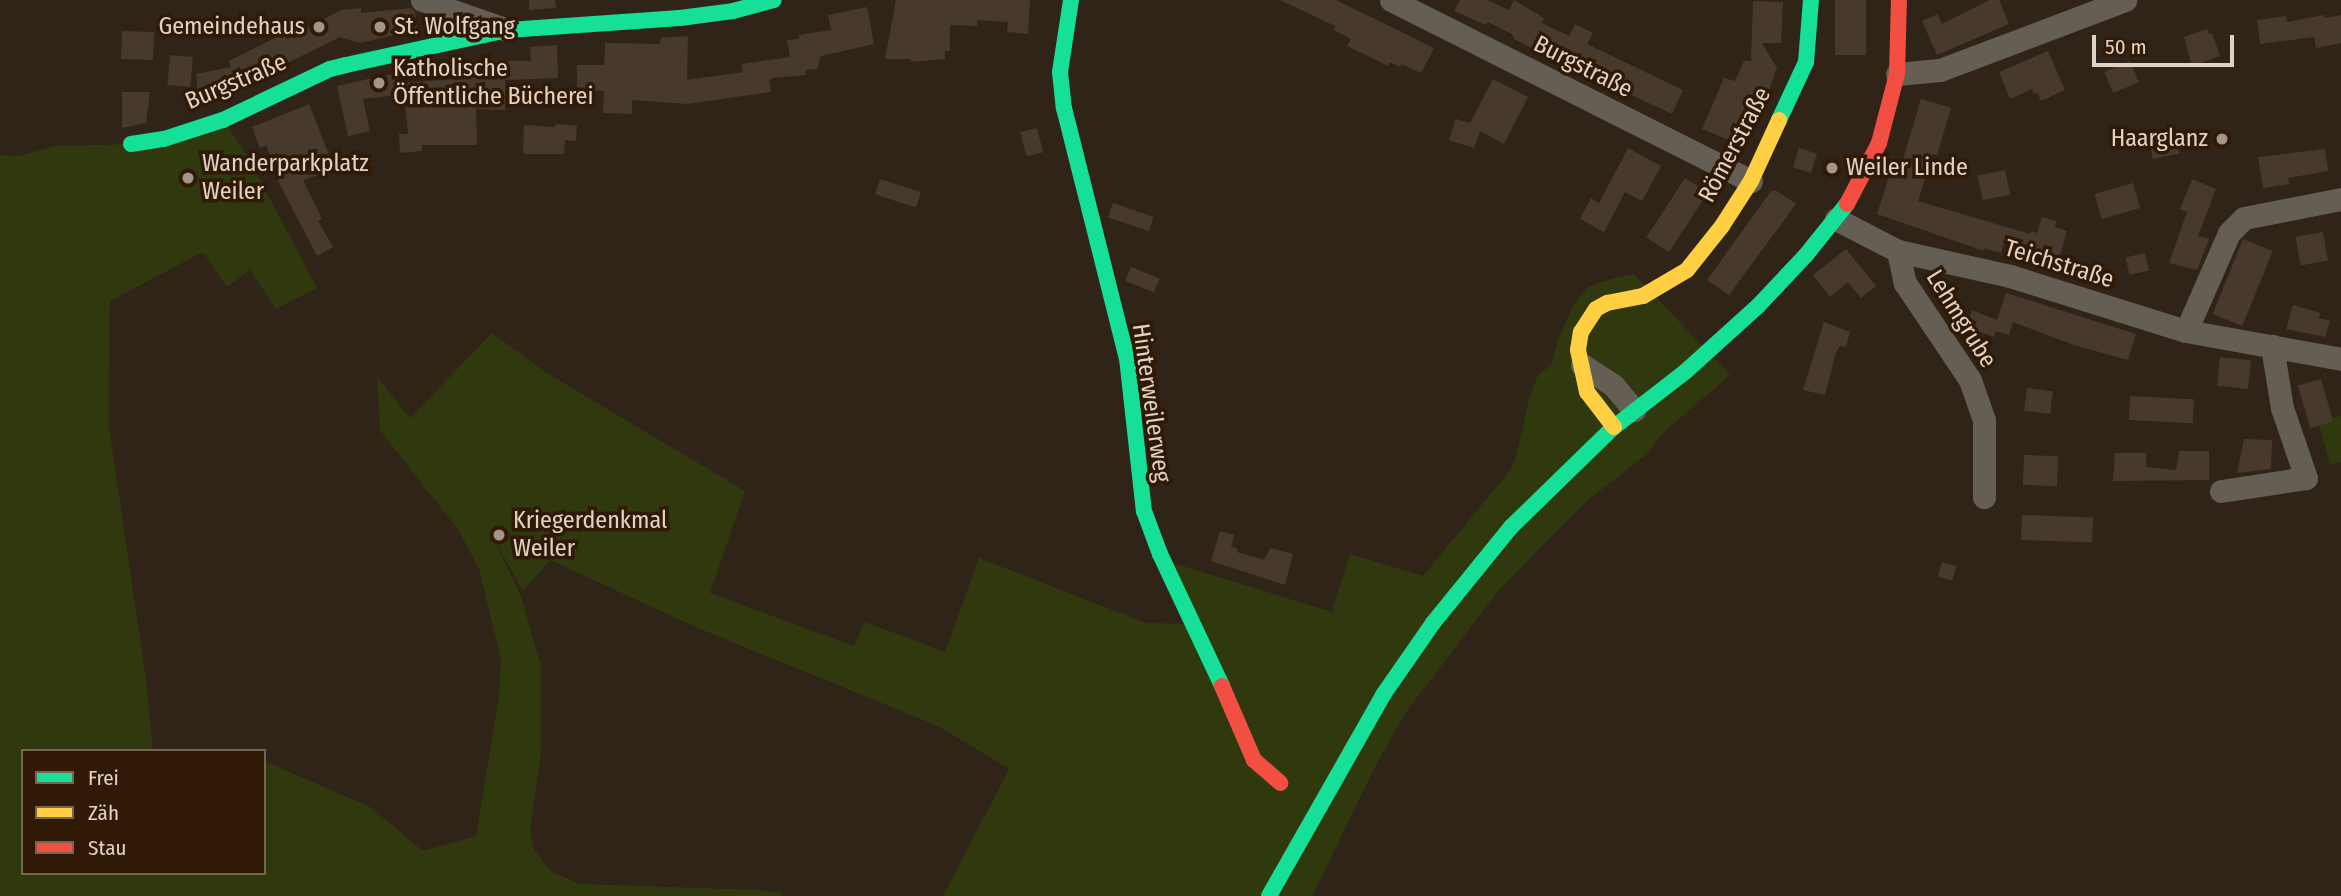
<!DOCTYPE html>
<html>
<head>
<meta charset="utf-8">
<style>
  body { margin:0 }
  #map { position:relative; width:2341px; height:896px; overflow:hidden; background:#302418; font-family:"Fira Sans Condensed",sans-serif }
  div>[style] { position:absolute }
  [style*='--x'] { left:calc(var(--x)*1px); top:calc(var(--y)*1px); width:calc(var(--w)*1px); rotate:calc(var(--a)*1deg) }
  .green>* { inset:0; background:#30380e }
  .building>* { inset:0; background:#473a2c; transform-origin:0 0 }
  .street>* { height:23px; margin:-11.5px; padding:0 11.5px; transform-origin:11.5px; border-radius:11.5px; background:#645e54 }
  .fast>* { height:16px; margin:-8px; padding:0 8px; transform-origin:8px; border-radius:8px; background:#16e098 }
  .slow>* { height:16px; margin:-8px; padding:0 8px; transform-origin:8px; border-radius:8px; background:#ffcf43 }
  .jam>* { height:16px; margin:-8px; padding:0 8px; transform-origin:8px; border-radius:8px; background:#f24e42 }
  .dots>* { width:19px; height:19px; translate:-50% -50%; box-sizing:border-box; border:4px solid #301a05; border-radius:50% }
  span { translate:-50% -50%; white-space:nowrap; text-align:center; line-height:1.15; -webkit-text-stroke:7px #301a05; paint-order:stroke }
  .poi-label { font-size:24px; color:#e1d2c6 }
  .right { translate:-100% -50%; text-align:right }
  .left { translate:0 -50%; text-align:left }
  .street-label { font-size:24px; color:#e1d2c6 }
  .legend { position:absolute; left:21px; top:749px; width:245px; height:126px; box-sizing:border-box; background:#301a05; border:2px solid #776452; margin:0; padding:9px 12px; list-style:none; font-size:21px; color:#e1d2c6 }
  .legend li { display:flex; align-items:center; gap:14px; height:35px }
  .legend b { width:35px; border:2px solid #776452 }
  .scale { position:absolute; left:2092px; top:35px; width:142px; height:32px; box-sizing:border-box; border:4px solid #e1d2c6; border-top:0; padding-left:9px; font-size:21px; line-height:24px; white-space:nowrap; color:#e1d2c6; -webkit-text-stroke:5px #301a05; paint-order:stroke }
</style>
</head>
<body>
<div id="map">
  <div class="green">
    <i style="clip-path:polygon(223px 120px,248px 157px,317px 288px,276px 309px,250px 270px,227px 287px,203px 252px,110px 301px,109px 427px,146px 679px,153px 751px,23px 751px,23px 873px,264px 873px,264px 761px,370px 807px,423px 851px,476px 836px,499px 696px,501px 659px,479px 569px,459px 531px,380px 430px,377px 377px,410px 418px,492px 333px,547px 373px,745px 491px,710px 593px,854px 646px,865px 622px,945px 652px,979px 558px,1146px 623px,1194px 624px,1163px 560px,1332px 612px,1350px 554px,1423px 576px,1508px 473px,1515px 460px,1530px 396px,1537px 377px,1552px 363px,1558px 340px,1574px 304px,1588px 287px,1611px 279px,1634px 274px,1730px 375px,1664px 432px,1647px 454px,1588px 500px,1498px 591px,1406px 712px,1378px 761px,1312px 896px,943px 896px,1009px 769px,938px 726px,698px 628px,550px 560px,523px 591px,493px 537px,521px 596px,541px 666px,541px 753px,530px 831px,534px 850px,552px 872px,580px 884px,760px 890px,782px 893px,781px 896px,0 896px,0 155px,18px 156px,56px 146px,131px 144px)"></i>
    <i style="clip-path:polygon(2341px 416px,2341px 462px,2330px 464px,2318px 421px)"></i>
  </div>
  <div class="building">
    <i style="clip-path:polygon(529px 0,555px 0,556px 8px,529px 10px)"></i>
    <i style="clip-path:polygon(896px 0,1030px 0,1028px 34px,1007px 32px,1008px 22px,977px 20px,977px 26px,950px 25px,950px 51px,945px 51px,945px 59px,911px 62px,910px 59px,885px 59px)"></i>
    <i style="clip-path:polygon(1280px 0,1336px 0,1434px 48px,1421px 73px,1401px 64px,1400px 67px,1390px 62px,1388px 66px,1347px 46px,1351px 39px,1334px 30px,1335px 26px)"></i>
    <i style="clip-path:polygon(1460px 0,1487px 0,1509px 10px,1514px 0,1544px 18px,1542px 23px,1569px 36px,1575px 24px,1593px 33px,1587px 44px,1683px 90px,1672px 114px,1528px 46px,1514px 39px,1512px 34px,1488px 22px,1486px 25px,1454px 11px)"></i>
    <i style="left:1835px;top:0;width:31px;height:55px"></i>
    <i style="clip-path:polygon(1990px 0,1999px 0,2009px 24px,1937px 55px,1922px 21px,1938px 14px,1942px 24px)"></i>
    <i style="clip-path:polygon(1753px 1px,1783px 2px,1781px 43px,1762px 43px,1777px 68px,1769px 90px,1762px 88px,1739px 144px,1702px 129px,1724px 78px,1735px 81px,1744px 61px,1751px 61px)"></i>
    <i style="clip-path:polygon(867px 7px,874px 44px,821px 56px,817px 69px,806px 70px,805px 75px,772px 78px,769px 81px,771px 92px,687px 104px,632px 100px,632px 114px,603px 113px,604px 91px,577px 90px,577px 65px,604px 65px,605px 43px,660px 44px,661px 38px,688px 36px,687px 80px,743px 72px,742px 64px,790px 57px,787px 40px,799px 39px,799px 35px,831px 30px,828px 15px)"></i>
    <i style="clip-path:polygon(361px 8px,361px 13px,411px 8px,415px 12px,417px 30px,360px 43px,340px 37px,236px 88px,237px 93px,226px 98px,199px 104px,196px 74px,231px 67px,229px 61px,283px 34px,286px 39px,341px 10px)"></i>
    <i style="clip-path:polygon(2324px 15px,2325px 18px,2341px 15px,2341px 43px,2316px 48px,2314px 37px,2260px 44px,2257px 20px,2286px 16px,2287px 22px)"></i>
    <i style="clip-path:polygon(2207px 29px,2209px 34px,2212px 33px,2220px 56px,2192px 66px,2184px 37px)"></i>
    <i style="left:122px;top:31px;width:32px;height:28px;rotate:2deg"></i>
    <i style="clip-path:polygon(557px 45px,558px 78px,505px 80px,505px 110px,476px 109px,477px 145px,422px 145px,422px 151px,400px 153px,399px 134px,408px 134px,403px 83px,453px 79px,453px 60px,531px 61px,530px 47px)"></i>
    <i style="clip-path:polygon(2048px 51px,2065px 90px,2041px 101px,2037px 92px,2034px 94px,2032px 89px,2010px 99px,1999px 72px)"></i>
    <i style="left:170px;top:55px;width:23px;height:30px;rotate:5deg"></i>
    <i style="left:2130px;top:61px;width:23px;height:28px;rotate:67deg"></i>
    <i style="clip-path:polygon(395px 73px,397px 95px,363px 99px,370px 131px,348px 136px,337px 86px)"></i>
    <i style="clip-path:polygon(1493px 79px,1528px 97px,1504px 144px,1480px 131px,1474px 148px,1449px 140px,1456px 119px,1470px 123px)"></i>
    <i style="clip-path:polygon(122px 92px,150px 92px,146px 123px,122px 128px)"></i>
    <i style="clip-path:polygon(1921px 99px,1951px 108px,1937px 155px,1933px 154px,1918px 201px,2030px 234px,2031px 231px,2037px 233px,2042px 217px,2056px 221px,2055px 227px,2067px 231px,2059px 258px,2004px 243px,2001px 253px,1984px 248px,1984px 251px,1877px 214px,1891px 170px,1899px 173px)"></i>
    <i style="clip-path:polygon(309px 104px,335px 170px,303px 180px,322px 219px,318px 221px,333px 247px,317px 256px,280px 185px,266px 145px,260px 148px,252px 127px)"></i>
    <i style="clip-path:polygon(556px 124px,577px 126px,576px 141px,565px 140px,564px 154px,525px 154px,523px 150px,524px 125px,555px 127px)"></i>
    <i style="left:1037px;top:128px;width:25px;height:17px;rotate:76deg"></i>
    <i style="left:2174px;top:129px;width:25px;height:27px;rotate:78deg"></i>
    <i style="clip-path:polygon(1628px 148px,1661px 166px,1642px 201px,1625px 192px,1604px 232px,1580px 219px,1591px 198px,1599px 203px)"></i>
    <i style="left:1799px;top:148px;width:19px;height:20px;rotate:18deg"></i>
    <i style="clip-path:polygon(2325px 149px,2328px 171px,2288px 178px,2289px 184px,2263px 188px,2258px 157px)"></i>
    <i style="left:2005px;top:170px;width:25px;height:28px;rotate:78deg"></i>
    <i style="left:1685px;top:178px;width:27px;height:71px;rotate:33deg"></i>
    <i style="left:880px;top:179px;width:43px;height:16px;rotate:18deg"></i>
    <i style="clip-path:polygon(2192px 179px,2216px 189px,2198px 236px,2209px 239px,2197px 270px,2169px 263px,2187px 212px,2180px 209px)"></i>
    <i style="left:2133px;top:183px;width:26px;height:40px;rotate:74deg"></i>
    <i style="clip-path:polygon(1771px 191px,1777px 191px,1796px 204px,1729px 295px,1707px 280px)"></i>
    <i style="left:1113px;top:203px;width:43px;height:15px;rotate:19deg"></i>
    <i style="left:2323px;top:232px;width:29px;height:28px;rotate:80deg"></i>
    <i style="left:2243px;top:239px;width:32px;height:81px;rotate:22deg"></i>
    <i style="clip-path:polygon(1846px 249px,1876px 286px,1861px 298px,1848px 282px,1830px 297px,1813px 275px)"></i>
    <i style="left:2145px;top:253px;width:18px;height:20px;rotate:77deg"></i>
    <i style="left:1131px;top:267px;width:31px;height:15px;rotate:22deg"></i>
    <i style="clip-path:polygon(2006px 293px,2136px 334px,2128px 360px,2074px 345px,2013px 322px,2009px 335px,1996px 331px,1994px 337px,1966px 327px,1972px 310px,1997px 320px)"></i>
    <i style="clip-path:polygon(2293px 305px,2320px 313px,2319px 318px,2330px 321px,2325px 337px,2286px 329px)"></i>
    <i style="clip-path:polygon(1824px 322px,1850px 332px,1846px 347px,1840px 346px,1836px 352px,1825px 395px,1803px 390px)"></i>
    <i style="left:2220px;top:357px;width:31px;height:29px;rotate:6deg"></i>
    <i style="left:2321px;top:379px;width:44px;height:24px;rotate:74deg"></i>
    <i style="left:2027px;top:388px;width:26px;height:23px;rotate:7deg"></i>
    <i style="left:2130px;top:396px;width:64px;height:24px;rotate:3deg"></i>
    <i style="clip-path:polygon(2244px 439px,2272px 440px,2271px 469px,2237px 473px)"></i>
    <i style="clip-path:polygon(2179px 451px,2209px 451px,2209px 480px,2113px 481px,2115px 453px,2146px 453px,2146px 467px,2176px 470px)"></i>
    <i style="left:2024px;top:455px;width:34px;height:30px;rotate:2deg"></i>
    <i style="left:2022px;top:515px;width:71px;height:25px;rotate:2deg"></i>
    <i style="clip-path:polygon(1220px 531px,1234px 535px,1231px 547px,1237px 548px,1237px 552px,1264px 560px,1270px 548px,1293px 554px,1285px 585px,1211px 561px)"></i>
    <i style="left:1942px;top:562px;width:15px;height:15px;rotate:16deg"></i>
  </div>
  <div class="street">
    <i style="--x:422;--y:0;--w:90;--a:19.4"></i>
    <i style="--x:1391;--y:0;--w:403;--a:26.7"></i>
    <i style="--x:1897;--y:74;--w:43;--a:-5.3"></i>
    <i style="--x:1940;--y:70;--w:198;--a:-20.7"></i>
    <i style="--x:1836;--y:219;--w:70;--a:27.3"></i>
    <i style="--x:1898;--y:251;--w:115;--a:12.6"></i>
    <i style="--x:2010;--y:276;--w:184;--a:17.4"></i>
    <i style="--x:2186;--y:331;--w:158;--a:10.2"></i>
    <i style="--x:1898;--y:251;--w:33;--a:78"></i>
    <i style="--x:1905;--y:283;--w:117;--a:56.2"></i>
    <i style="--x:1970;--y:380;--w:42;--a:70.7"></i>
    <i style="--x:1984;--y:420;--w:77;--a:90"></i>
    <i style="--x:2186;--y:331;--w:107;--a:-66.3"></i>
    <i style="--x:2229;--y:233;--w:21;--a:-45"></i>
    <i style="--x:2244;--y:218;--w:99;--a:-11.1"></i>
    <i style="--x:1582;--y:365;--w:37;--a:33"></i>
    <i style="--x:1613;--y:385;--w:33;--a:50"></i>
    <i style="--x:2221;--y:491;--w:86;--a:-8.7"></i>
    <i style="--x:2306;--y:478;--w:74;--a:-108.9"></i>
    <i style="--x:2282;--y:408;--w:63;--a:-99.2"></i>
  </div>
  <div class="fast">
    <i style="--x:1071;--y:0;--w:73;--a:98.7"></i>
    <i style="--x:1060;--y:72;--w:36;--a:84"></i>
    <i style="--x:1064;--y:108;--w:258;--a:75.9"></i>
    <i style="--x:1127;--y:358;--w:154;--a:83.7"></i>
    <i style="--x:1144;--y:511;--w:46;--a:69.6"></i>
    <i style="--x:1160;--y:554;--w:146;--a:64.8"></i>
    <i style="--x:1779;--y:120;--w:64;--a:-65"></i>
    <i style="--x:1806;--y:62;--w:62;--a:-85.4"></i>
    <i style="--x:131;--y:144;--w:33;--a:-9"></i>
    <i style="--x:164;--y:139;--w:62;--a:-17.9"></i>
    <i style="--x:223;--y:120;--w:119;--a:-25.5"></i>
    <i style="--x:330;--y:69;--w:16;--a:-14"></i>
    <i style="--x:346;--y:65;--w:165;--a:-12.3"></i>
    <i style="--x:507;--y:30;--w:173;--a:-4"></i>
    <i style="--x:680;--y:18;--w:53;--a:-7.5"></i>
    <i style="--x:733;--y:11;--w:42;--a:-15"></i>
    <i style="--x:1269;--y:896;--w:231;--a:-60.4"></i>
    <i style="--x:1383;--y:695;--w:88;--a:-55.2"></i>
    <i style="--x:1433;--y:623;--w:124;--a:-50.9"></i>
    <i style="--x:1511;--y:527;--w:144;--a:-44.2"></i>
    <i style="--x:1614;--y:427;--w:90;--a:-37.8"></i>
    <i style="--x:1685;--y:372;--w:98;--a:-42.1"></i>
    <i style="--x:1758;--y:306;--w:70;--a:-46.7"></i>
    <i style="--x:1806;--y:255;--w:65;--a:-51.2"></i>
  </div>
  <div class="slow">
    <i style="--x:1614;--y:427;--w:44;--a:-127.6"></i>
    <i style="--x:1587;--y:392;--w:43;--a:-102.1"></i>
    <i style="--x:1578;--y:350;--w:18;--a:-81"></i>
    <i style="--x:1581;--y:332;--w:27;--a:-57"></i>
    <i style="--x:1596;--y:309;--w:13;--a:-29"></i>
    <i style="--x:1607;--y:303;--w:37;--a:-11"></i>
    <i style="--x:1643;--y:296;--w:51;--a:-30.6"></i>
    <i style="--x:1687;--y:270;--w:56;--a:-51.5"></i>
    <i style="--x:1722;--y:226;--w:54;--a:-57.2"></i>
    <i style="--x:1751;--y:181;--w:67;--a:-65.3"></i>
  </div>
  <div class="jam">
    <i style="--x:1847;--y:204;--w:69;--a:-62.3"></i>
    <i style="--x:1879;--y:143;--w:71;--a:-75.4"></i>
    <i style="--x:1897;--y:74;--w:74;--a:-88.5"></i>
    <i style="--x:1222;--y:686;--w:81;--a:66.6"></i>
    <i style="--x:1254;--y:760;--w:35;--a:41"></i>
  </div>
  <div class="dots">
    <i style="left:319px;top:27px;background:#a39589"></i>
    <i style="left:380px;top:27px;background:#a39589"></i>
    <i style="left:379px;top:83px;background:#a39589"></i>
    <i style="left:2222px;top:139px;background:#a39589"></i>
    <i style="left:1832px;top:168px;background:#a39589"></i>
    <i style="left:188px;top:178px;background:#a39589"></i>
    <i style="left:499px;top:535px;background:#a39589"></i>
  </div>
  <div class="poi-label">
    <span class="right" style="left:305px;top:27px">Gemeindehaus</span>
    <span class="left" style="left:394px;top:27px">St. Wolfgang</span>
    <span class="left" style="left:393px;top:83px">Katholische<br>Öffentliche Bücherei</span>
    <span class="right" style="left:2208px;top:139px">Haarglanz</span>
    <span class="left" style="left:202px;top:178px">Wanderparkplatz<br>Weiler</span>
    <span class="left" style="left:1846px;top:168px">Weiler Linde</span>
    <span class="left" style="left:513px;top:535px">Kriegerdenkmal<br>Weiler</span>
  </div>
  <div class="street-label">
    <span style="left:1583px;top:67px;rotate:27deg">Burgstraße</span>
    <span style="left:236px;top:82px;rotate:-23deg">Burgstraße</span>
    <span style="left:1735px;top:145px;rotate:-62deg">Römerstraße</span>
    <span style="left:2059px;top:264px;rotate:17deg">Teichstraße</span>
    <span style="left:1961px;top:319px;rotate:58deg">Lehmgrube</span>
    <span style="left:1151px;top:403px;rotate:82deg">Hinterweilerweg</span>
  </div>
  <ul class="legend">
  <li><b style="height:9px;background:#16e098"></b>Frei</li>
  <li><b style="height:9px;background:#ffcf43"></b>Zäh</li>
  <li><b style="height:9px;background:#f24e42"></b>Stau</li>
  </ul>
  <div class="scale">50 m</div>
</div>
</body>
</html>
